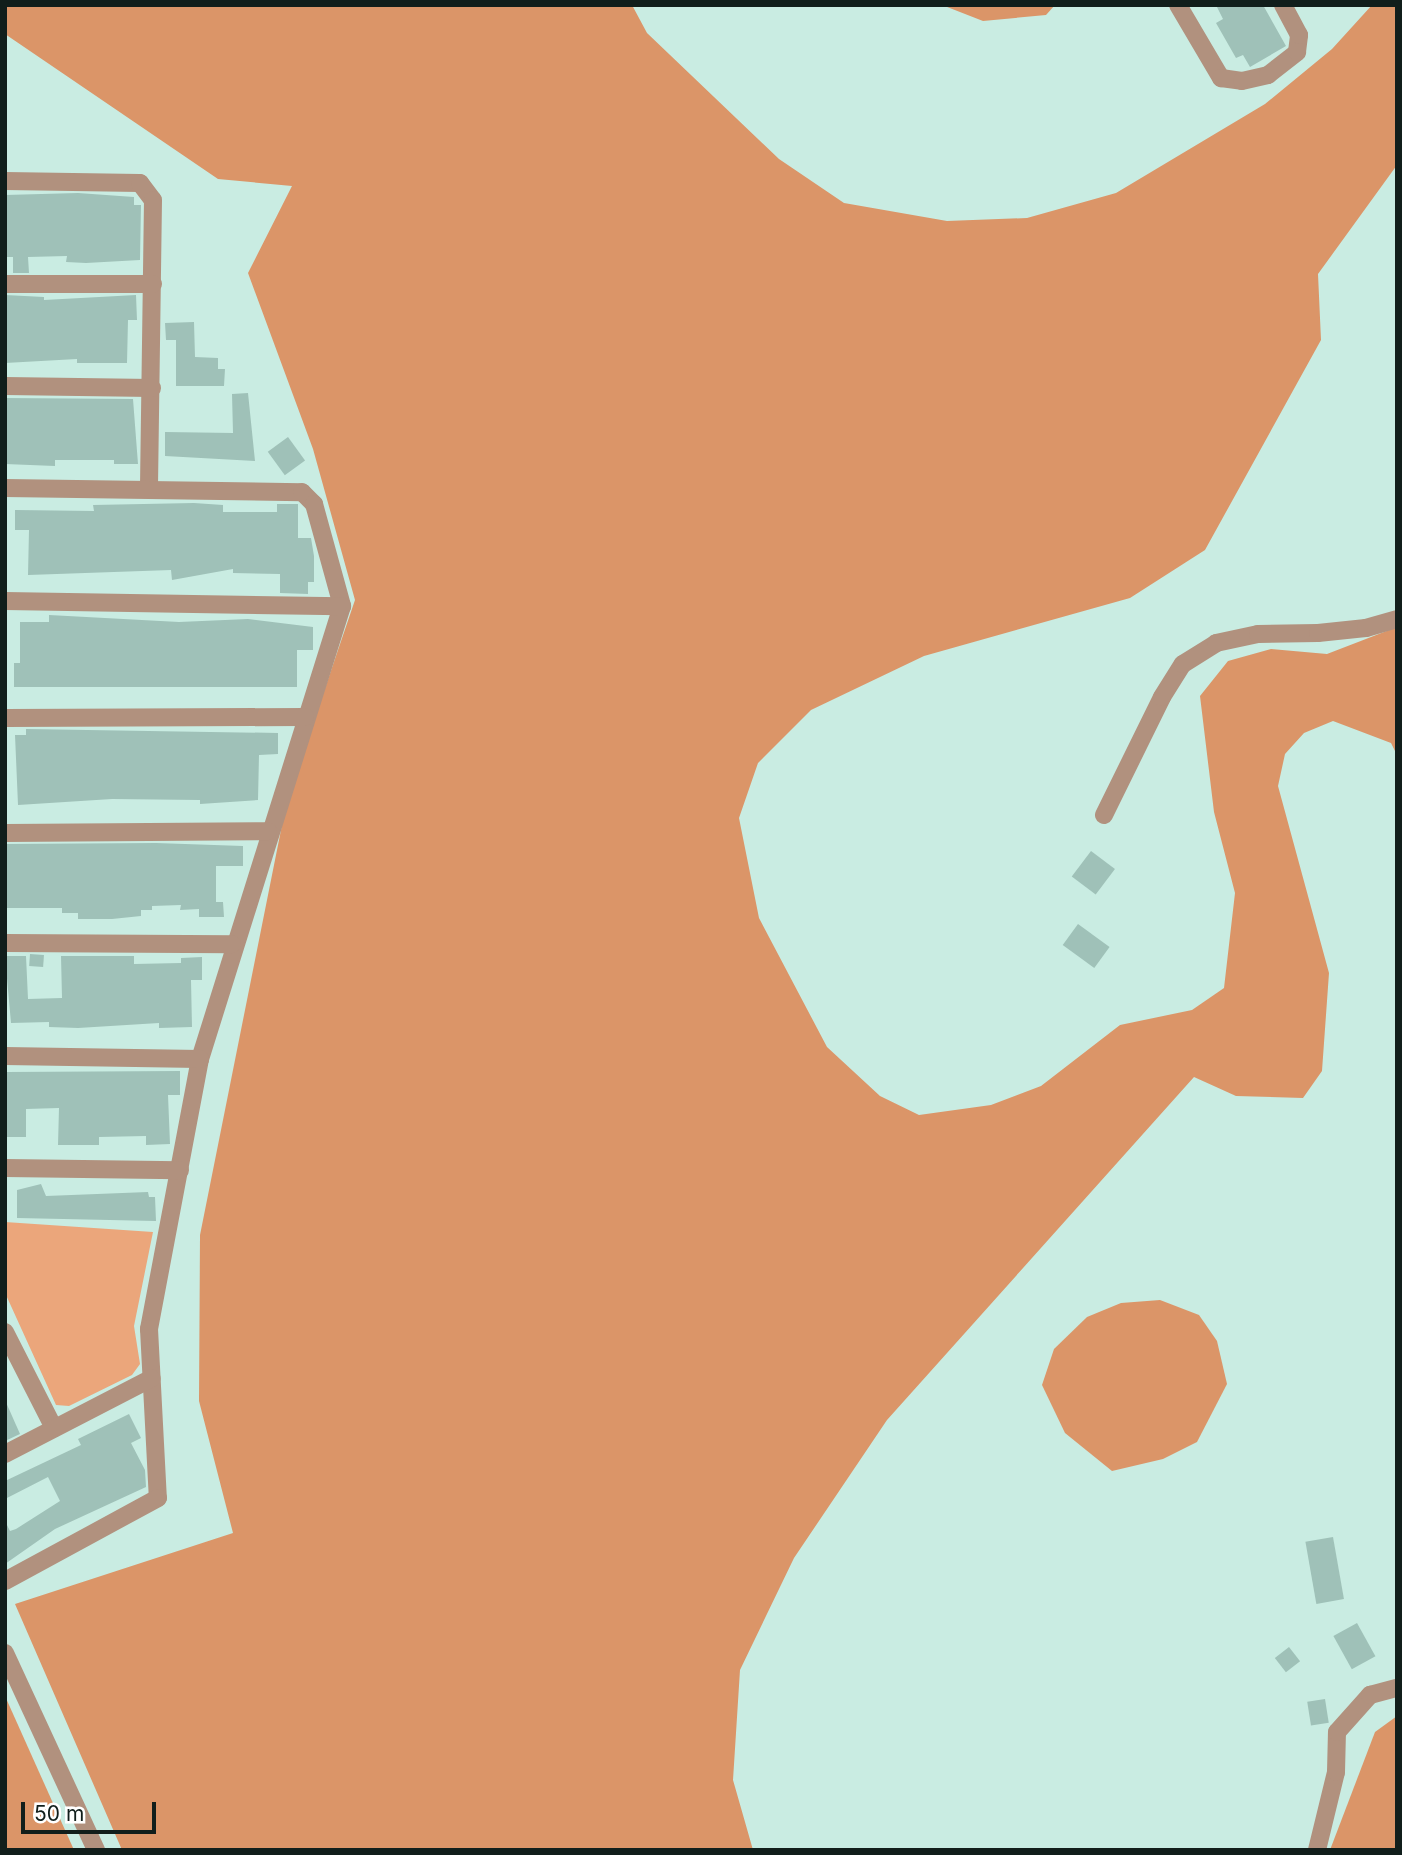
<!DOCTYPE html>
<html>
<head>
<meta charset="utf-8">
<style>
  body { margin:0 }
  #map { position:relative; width:1402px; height:1855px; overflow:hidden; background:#c9ece2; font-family:Inter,sans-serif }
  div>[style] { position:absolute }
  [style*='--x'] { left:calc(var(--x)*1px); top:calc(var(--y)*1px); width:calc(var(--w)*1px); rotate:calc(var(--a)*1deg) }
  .green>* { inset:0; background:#eba67b }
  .forest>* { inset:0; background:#db9568 }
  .building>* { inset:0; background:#9fc1b8; transform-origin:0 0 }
  .minor>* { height:18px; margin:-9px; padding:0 9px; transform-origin:9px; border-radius:9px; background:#b1917e }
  span { translate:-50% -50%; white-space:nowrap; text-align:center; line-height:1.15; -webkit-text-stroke:5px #fff; paint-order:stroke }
  .frame { position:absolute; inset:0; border:7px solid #111e1b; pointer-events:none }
  .scale { position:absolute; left:21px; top:1802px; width:135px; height:32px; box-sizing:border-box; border:4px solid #111e1b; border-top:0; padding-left:9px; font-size:21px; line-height:24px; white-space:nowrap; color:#111e1b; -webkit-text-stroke:5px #fff; paint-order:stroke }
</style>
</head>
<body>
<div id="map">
  <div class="green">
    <i style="clip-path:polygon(5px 1222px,153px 1232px,134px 1326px,140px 1364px,132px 1375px,69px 1406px,56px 1405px,6px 1295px)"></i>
  </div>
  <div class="forest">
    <i style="clip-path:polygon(5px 5px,632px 5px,647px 33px,779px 159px,844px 203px,947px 221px,1027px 218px,1116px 193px,1265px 104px,1332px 49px,1372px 5px,1397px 5px,1397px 165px,1318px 274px,1321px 340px,1205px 550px,1130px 598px,924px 656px,811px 710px,758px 763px,739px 818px,759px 918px,827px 1047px,880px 1096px,919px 1115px,991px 1105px,1041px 1086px,1120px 1025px,1192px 1010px,1224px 988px,1235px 893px,1214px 812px,1200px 696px,1228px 661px,1271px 649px,1327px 654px,1397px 627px,1397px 755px,1391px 743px,1333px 721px,1304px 733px,1285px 754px,1278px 786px,1329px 973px,1322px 1071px,1303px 1098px,1236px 1096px,1194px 1077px,887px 1420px,794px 1558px,740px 1670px,733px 1780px,753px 1850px,122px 1850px,15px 1604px,233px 1533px,199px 1401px,200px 1235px,287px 800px,355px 600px,313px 449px,248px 273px,292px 186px,218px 179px,5px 34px)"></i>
    <i style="clip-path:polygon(942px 5px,1055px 5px,1046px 15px,983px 21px)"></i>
    <i style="clip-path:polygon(1160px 1300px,1199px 1315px,1217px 1341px,1227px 1384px,1197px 1442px,1163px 1459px,1112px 1471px,1065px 1433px,1042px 1385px,1054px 1349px,1087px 1317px,1121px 1303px)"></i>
    <i style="clip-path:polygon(5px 1696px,74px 1850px,5px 1850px)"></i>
    <i style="clip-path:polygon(1397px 1716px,1397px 1850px,1330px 1850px,1375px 1732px)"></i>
  </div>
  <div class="building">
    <i style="clip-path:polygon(1216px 5px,1263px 5px,1286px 46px,1250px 67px,1243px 55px,1236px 58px,1216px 23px,1223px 19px)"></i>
    <i style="clip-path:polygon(78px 193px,134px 197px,134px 205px,141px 205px,140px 260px,86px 263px,66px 262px,67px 256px,28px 257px,29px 273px,13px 273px,13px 257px,5px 257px,5px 195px)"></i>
    <i style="clip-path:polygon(5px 295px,44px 297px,44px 300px,136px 295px,137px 320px,128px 320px,127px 363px,77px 363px,77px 359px,5px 363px)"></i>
    <i style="clip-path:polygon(194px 322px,195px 357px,218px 358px,218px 369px,225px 369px,224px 386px,176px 386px,176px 340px,166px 340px,165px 323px)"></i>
    <i style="clip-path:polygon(248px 393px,255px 461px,165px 456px,165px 432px,233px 433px,232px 394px)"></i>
    <i style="clip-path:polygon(5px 398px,133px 399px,138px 464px,114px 464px,114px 460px,55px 460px,55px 466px,5px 464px)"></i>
    <i style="left:288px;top:437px;width:29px;height:25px;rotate:54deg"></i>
    <i style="clip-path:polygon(194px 503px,223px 505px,223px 512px,277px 512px,277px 504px,298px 504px,298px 538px,311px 538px,314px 556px,314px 582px,308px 582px,308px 594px,280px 593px,280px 574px,233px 573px,233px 569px,172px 580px,171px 570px,28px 575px,29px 530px,15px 530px,15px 510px,94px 511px,93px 505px)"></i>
    <i style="clip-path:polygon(49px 615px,179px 622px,248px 619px,313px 627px,313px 650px,297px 650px,297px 687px,14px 687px,14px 663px,20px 663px,20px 622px,49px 622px)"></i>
    <i style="clip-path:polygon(26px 729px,278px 733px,278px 754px,259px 755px,258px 800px,200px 804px,200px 800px,112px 799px,18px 805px,15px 735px,26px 735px)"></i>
    <i style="clip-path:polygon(156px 843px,243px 846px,243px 866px,216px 866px,216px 902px,223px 902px,224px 917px,199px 917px,199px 909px,180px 910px,181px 905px,152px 906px,152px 910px,141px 910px,141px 916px,112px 919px,78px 919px,78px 913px,62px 913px,62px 908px,6px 908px,5px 844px)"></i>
    <i style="left:1091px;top:851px;width:30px;height:32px;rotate:37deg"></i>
    <i style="left:1078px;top:924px;width:39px;height:26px;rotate:36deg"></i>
    <i style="left:30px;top:954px;width:14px;height:12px;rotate:4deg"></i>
    <i style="clip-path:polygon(5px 956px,26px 956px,28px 999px,62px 998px,61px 956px,134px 956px,134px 964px,181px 963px,181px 958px,202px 957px,202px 980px,191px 980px,192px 1027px,159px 1028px,159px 1023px,78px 1028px,49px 1027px,49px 1022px,11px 1023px)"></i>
    <i style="clip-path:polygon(180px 1071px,180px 1095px,168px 1095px,170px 1144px,146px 1145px,146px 1136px,99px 1137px,99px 1145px,58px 1145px,59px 1108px,26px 1109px,26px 1137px,5px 1137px,7px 1072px)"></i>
    <i style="clip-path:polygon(41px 1184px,46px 1196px,148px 1192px,149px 1197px,155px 1197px,156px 1221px,17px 1218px,17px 1190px)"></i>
    <i style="clip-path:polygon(5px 1400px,20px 1434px,5px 1441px)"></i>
    <i style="clip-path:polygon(129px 1414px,141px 1438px,131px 1443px,145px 1470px,146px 1487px,55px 1529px,5px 1564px,5px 1521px,10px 1531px,16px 1529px,60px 1501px,48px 1477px,5px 1499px,5px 1481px,81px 1445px,78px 1439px)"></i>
    <i style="left:1333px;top:1537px;width:63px;height:28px;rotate:80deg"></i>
    <i style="left:1357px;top:1623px;width:38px;height:27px;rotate:61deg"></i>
    <i style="left:1289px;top:1647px;width:18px;height:18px;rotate:52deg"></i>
    <i style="left:1325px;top:1699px;width:24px;height:18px;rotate:81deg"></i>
  </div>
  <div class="minor">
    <i style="--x:1178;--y:5;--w:85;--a:59.5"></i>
    <i style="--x:1221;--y:78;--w:21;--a:8"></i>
    <i style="--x:1242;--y:81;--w:27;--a:-13"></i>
    <i style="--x:1268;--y:75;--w:37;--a:-38"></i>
    <i style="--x:1297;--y:52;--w:17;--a:-83"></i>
    <i style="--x:1299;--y:35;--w:34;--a:-118"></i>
    <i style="--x:5;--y:181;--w:135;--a:0.8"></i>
    <i style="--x:140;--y:183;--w:21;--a:53"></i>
    <i style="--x:153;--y:200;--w:289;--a:90.8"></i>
    <i style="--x:5;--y:284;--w:148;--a:0"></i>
    <i style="--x:5;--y:386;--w:147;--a:0.8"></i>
    <i style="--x:5;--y:488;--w:297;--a:0.8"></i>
    <i style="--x:302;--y:492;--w:17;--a:45"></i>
    <i style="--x:314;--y:504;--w:106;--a:74.6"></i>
    <i style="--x:342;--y:606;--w:475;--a:107.4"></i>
    <i style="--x:200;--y:1059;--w:275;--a:100.7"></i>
    <i style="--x:149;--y:1329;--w:169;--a:87"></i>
    <i style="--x:158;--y:1498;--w:174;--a:151.5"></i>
    <i style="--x:5;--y:601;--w:337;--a:0.9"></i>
    <i style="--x:5;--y:718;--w:300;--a:-0.2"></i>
    <i style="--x:1104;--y:815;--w:131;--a:-63.8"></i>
    <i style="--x:1162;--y:697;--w:39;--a:-58"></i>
    <i style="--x:1183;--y:664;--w:39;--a:-32"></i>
    <i style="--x:1216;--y:643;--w:43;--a:-12.1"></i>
    <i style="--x:1258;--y:634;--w:60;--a:-1"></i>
    <i style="--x:1318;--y:633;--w:48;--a:-5.9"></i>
    <i style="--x:1366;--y:628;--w:32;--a:-16"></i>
    <i style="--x:5;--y:833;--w:263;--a:-0.4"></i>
    <i style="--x:5;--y:943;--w:227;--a:0.3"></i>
    <i style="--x:5;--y:1056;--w:195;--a:0.9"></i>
    <i style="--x:5;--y:1168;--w:175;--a:0.7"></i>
    <i style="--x:5;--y:1332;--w:108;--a:63"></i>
    <i style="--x:5;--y:1454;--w:165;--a:-27.3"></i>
    <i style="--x:5;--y:1653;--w:217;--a:65.2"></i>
    <i style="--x:1317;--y:1850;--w:80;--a:-76.3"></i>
    <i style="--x:1336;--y:1772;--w:40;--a:-88.6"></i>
    <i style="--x:1337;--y:1732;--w:50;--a:-48.3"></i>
    <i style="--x:1370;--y:1695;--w:28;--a:-15"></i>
  </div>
  <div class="frame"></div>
  <div class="scale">50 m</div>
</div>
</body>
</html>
